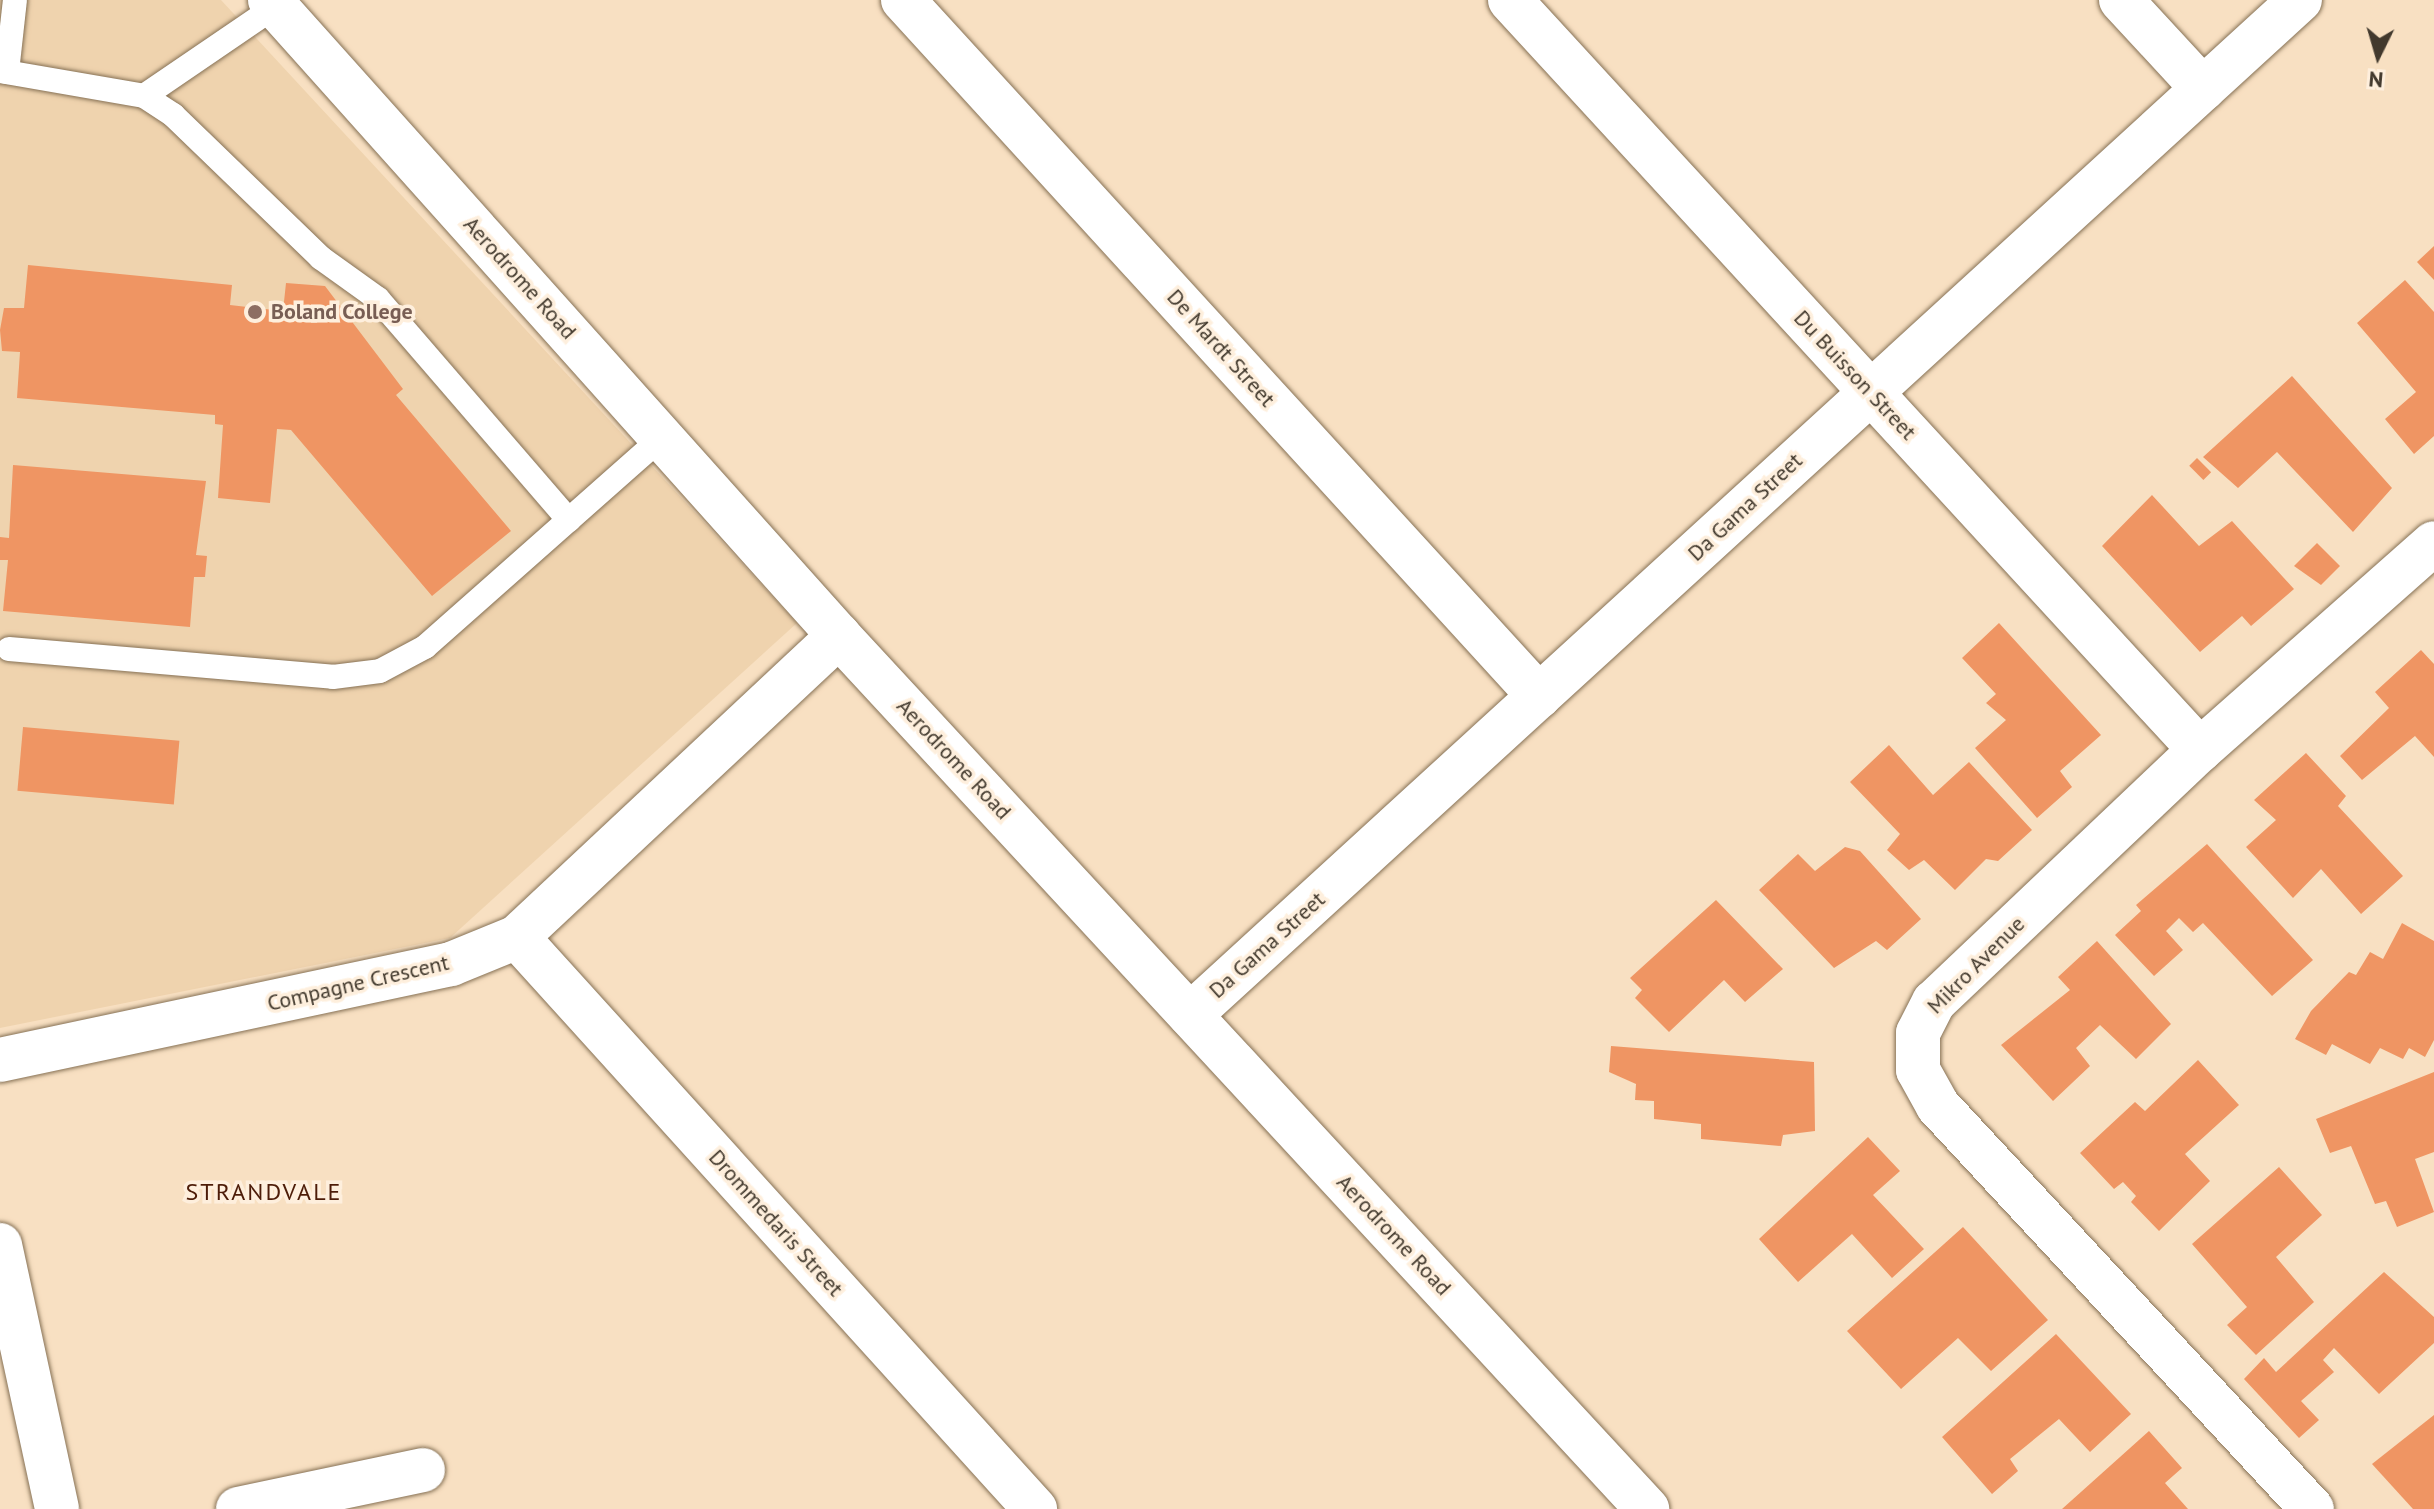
<!DOCTYPE html>
<html>
<head>
<meta charset="utf-8">
<style>
  body { margin:0 }
  #map { position:relative; width:2434px; height:1509px; overflow:hidden; background:#f8e0c2; font-family:"PT Sans",sans-serif }
  div>[style] { position:absolute }
  [style*='--x'] { left:calc(var(--x)*1px); top:calc(var(--y)*1px); width:calc(var(--w)*1px); rotate:calc(var(--a)*1deg) }
  .built>* { inset:0; background:#efd3ae }
  .building>* { inset:0; background:#ef9563; transform-origin:0 0 }
  .roads { filter:drop-shadow(0 0 2px #867155) drop-shadow(0 0 2px #867155) }
  .service>* { height:24px; margin:-12px; padding:0 12px; transform-origin:12px; border-radius:12px; background:#fff }
  .minor>* { height:44px; margin:-22px; padding:0 22px; transform-origin:22px; border-radius:22px; background:#fff }
  .dots>* { width:22px; height:22px; translate:-50% -50%; box-sizing:border-box; border:4px solid #feefdd; border-radius:50% }
  span { translate:-50% -50%; white-space:nowrap; text-align:center; line-height:1.15; -webkit-text-stroke:7px #feefdd; paint-order:stroke }
  .street-label { font-size:22px; color:#42392d }
  .education-label { font-size:22px; color:#785e54; font-weight:700 }
  .left { translate:0 -50%; text-align:left }
  .neighbourhood-label { font-size:24px; color:#4d1c08; letter-spacing:2px }
  .north { position:absolute; left:2338px; top:16px; width:80px; height:80px; -webkit-text-stroke:6px #feefdd; paint-order:stroke; rotate:185deg; font-size:22px; font-weight:700; line-height:32px; text-align:center; color:#42392d }
  .north::after { content:''; display:block; margin:auto; width:28px; height:36px; background:#42392d; clip-path:polygon(50% 0,100% 100%,50% 72%,0 100%) }
</style>
</head>
<body>
<div id="map">
  <div class="built">
    <i style="clip-path:polygon(0 0,221px 0,797px 623px,450px 938px,0 1028px)"></i>
  </div>
  <div class="building">
    <i style="clip-path:polygon(2434px 246px,2434px 280px,2417px 262px)"></i>
    <i style="clip-path:polygon(28px 265px,232px 285px,230px 305px,283px 311px,286px 283px,325px 286px,403px 389px,396px 395px,511px 531px,432px 596px,291px 430px,277px 429px,270px 503px,218px 498px,223px 425px,215px 424px,215px 415px,17px 398px,20px 352px,2px 351px,0 330px,4px 308px,24px 308px)"></i>
    <i style="clip-path:polygon(2405px 280px,2434px 312px,2434px 436px,2414px 454px,2385px 419px,2416px 392px,2357px 323px)"></i>
    <i style="clip-path:polygon(2292px 376px,2392px 488px,2353px 532px,2277px 452px,2238px 488px,2203px 457px)"></i>
    <i style="left:2197px;top:458px;width:20px;height:11px;rotate:45deg"></i>
    <i style="clip-path:polygon(13px 465px,206px 481px,196px 555px,207px 556px,205px 577px,194px 577px,190px 627px,3px 611px,8px 560px,0 560px,0 537px,9px 538px)"></i>
    <i style="clip-path:polygon(2152px 495px,2199px 546px,2232px 521px,2294px 589px,2251px 626px,2242px 616px,2200px 652px,2102px 546px)"></i>
    <i style="clip-path:polygon(2317px 543px,2340px 566px,2321px 585px,2294px 566px)"></i>
    <i style="clip-path:polygon(1999px 623px,2101px 735px,2060px 771px,2072px 787px,2037px 818px,1975px 748px,2006px 720px,1986px 703px,1996px 694px,1962px 658px)"></i>
    <i style="clip-path:polygon(2421px 650px,2434px 664px,2434px 757px,2415px 736px,2362px 780px,2340px 756px,2389px 708px,2375px 692px)"></i>
    <i style="left:23px;top:727px;width:157px;height:64px;rotate:5deg"></i>
    <i style="clip-path:polygon(1889px 745px,1933px 795px,1969px 762px,2032px 830px,1998px 861px,1986px 859px,1955px 890px,1924px 860px,1909px 870px,1887px 850px,1900px 834px,1850px 782px)"></i>
    <i style="clip-path:polygon(2306px 753px,2346px 796px,2338px 806px,2403px 876px,2361px 914px,2321px 869px,2293px 898px,2246px 847px,2276px 820px,2254px 800px)"></i>
    <i style="clip-path:polygon(2207px 844px,2313px 960px,2272px 996px,2203px 923px,2193px 932px,2179px 918px,2166px 931px,2183px 950px,2154px 976px,2115px 935px,2141px 911px,2136px 905px)"></i>
    <i style="clip-path:polygon(1845px 847px,1860px 851px,1921px 919px,1887px 950px,1876px 941px,1834px 968px,1759px 890px,1798px 854px,1815px 871px)"></i>
    <i style="clip-path:polygon(1716px 900px,1783px 969px,1745px 1002px,1724px 980px,1669px 1032px,1635px 998px,1642px 990px,1630px 978px)"></i>
    <i style="clip-path:polygon(2402px 923px,2434px 941px,2434px 1040px,2425px 1057px,2409px 1048px,2403px 1059px,2380px 1048px,2370px 1064px,2332px 1044px,2326px 1055px,2295px 1039px,2311px 1011px,2349px 972px,2356px 975px,2370px 952px,2383px 959px)"></i>
    <i style="clip-path:polygon(2097px 941px,2171px 1024px,2136px 1059px,2100px 1025px,2076px 1048px,2090px 1066px,2053px 1101px,2001px 1045px,2070px 990px,2058px 977px)"></i>
    <i style="clip-path:polygon(1611px 1046px,1814px 1062px,1815px 1131px,1783px 1135px,1781px 1146px,1701px 1139px,1701px 1124px,1654px 1119px,1654px 1101px,1635px 1100px,1636px 1084px,1609px 1072px)"></i>
    <i style="clip-path:polygon(2198px 1060px,2239px 1105px,2185px 1154px,2210px 1181px,2159px 1231px,2131px 1202px,2136px 1196px,2123px 1182px,2114px 1189px,2080px 1153px,2135px 1102px,2145px 1111px)"></i>
    <i style="clip-path:polygon(2434px 1072px,2434px 1152px,2415px 1159px,2434px 1212px,2397px 1227px,2386px 1201px,2375px 1204px,2351px 1146px,2330px 1153px,2316px 1119px)"></i>
    <i style="clip-path:polygon(1868px 1137px,1900px 1171px,1873px 1195px,1924px 1249px,1892px 1278px,1852px 1234px,1798px 1282px,1759px 1239px)"></i>
    <i style="clip-path:polygon(2279px 1167px,2322px 1215px,2276px 1257px,2314px 1302px,2256px 1355px,2227px 1325px,2247px 1307px,2192px 1244px)"></i>
    <i style="clip-path:polygon(1963px 1227px,2048px 1320px,1991px 1371px,1958px 1338px,1901px 1389px,1847px 1331px)"></i>
    <i style="clip-path:polygon(2384px 1272px,2434px 1317px,2434px 1343px,2379px 1394px,2334px 1348px,2323px 1360px,2334px 1372px,2301px 1401px,2319px 1420px,2299px 1438px,2244px 1379px,2264px 1358px,2276px 1372px)"></i>
    <i style="clip-path:polygon(2056px 1334px,2131px 1414px,2090px 1452px,2059px 1419px,2010px 1459px,2018px 1471px,1992px 1494px,1942px 1437px)"></i>
    <i style="clip-path:polygon(2434px 1415px,2434px 1509px,2413px 1509px,2372px 1464px)"></i>
    <i style="clip-path:polygon(2149px 1431px,2182px 1468px,2165px 1483px,2188px 1509px,2062px 1509px)"></i>
  </div>
  <div class="roads">
    <div class="service">
      <i style="--x:0;--y:71;--w:146;--a:9.8"></i>
      <i style="--x:144;--y:96;--w:35;--a:33"></i>
      <i style="--x:173;--y:115;--w:206;--a:44"></i>
      <i style="--x:321;--y:258;--w:70;--a:35.7"></i>
      <i style="--x:378;--y:299;--w:292;--a:49.2"></i>
      <i style="--x:7;--y:72;--w:72;--a:-83.7"></i>
      <i style="--x:144;--y:96;--w:160;--a:-34.3"></i>
      <i style="--x:9;--y:649;--w:325;--a:4.9"></i>
      <i style="--x:333;--y:677;--w:47;--a:-7.3"></i>
      <i style="--x:380;--y:671;--w:51;--a:-28.1"></i>
      <i style="--x:425;--y:647;--w:317;--a:-41.5"></i>
    </div>
    <div class="minor">
      <i style="--x:270;--y:0;--w:853;--a:48.18"></i>
      <i style="--x:839;--y:636;--w:1190;--a:47.21"></i>
      <i style="--x:903;--y:0;--w:943;--a:47.58"></i>
      <i style="--x:1510;--y:0;--w:1019;--a:47.39"></i>
      <i style="--x:2121;--y:0;--w:121;--a:47.3"></i>
      <i style="--x:517;--y:937;--w:772;--a:47.84"></i>
      <i style="--x:1190;--y:1015;--w:1504;--a:-42.44"></i>
      <i style="--x:0;--y:1060;--w:461;--a:-12"></i>
      <i style="--x:451;--y:964;--w:71;--a:-22.2"></i>
      <i style="--x:517;--y:937;--w:441;--a:-43.1"></i>
      <i style="--x:0;--y:1245;--w:270;--a:77.8"></i>
      <i style="--x:238;--y:1509;--w:189;--a:-11.9"></i>
      <i style="--x:2312;--y:1509;--w:550;--a:-132.86"></i>
      <i style="--x:1938;--y:1106;--w:41;--a:-119.1"></i>
      <i style="--x:1918;--y:1070;--w:37;--a:-90"></i>
      <i style="--x:1918;--y:1033;--w:35;--a:-63"></i>
      <i style="--x:1934;--y:1002;--w:366;--a:-43.5"></i>
      <i style="--x:2200;--y:750;--w:312;--a:-41.5"></i>
    </div>
  </div>
  <div class="dots">
    <i style="left:255px;top:312px;background:#8d6e63"></i>
  </div>
  <div class="street-label">
    <span style="left:520px;top:278px;rotate:48deg">Aerodrome Road</span>
    <span style="left:1221px;top:348px;rotate:48deg">De Mardt Street</span>
    <span style="left:1855px;top:375px;rotate:47deg">Du Buisson Street</span>
    <span style="left:1745px;top:507px;rotate:-43deg">Da Gama Street</span>
    <span style="left:954px;top:759px;rotate:47deg">Aerodrome Road</span>
    <span style="left:1267px;top:945px;rotate:-42deg">Da Gama Street</span>
    <span style="left:1976px;top:965px;rotate:-45deg">Mikro Avenue</span>
    <span style="left:358px;top:983px;rotate:-13deg">Compagne Crescent</span>
    <span style="left:776px;top:1223px;rotate:48deg">Drommedaris Street</span>
    <span style="left:1394px;top:1235px;rotate:47deg">Aerodrome Road</span>
  </div>
  <div class="education-label">
    <span class="left" style="left:271px;top:312px">Boland College</span>
  </div>
  <div class="neighbourhood-label">
    <span style="left:264px;top:1192px">STRANDVALE</span>
  </div>
  <div class="north">N</div>
</div>
</body>
</html>
